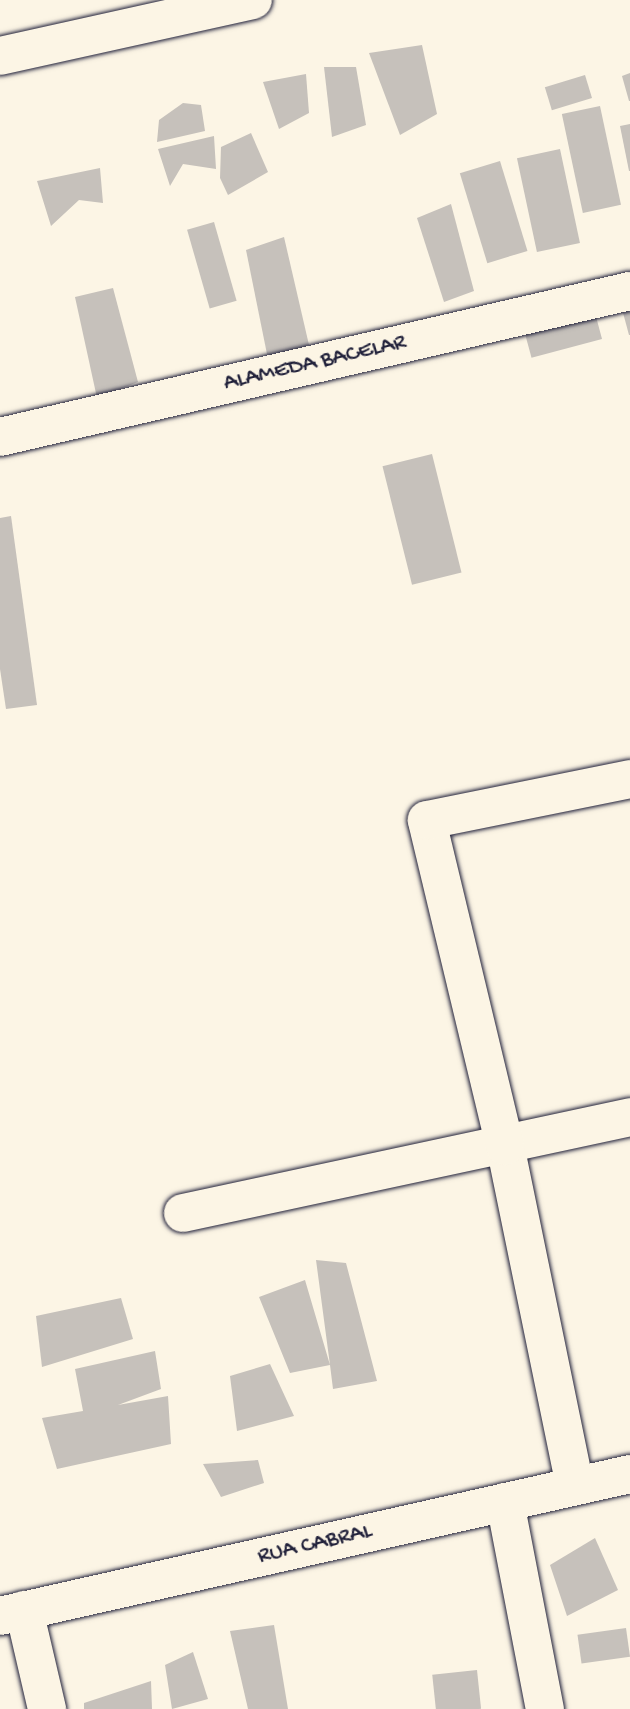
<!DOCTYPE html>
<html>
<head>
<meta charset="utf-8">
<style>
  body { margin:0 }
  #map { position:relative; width:630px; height:1709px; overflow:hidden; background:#fcf5e5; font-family:"Gochi Hand",sans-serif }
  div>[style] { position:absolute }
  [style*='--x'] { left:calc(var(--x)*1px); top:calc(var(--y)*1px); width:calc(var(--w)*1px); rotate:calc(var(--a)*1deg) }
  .building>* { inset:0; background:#c6c1bb; transform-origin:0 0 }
  .roads { filter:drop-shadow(0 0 2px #22223b) drop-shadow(0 0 2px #22223b) }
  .minor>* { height:38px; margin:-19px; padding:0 19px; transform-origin:19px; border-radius:19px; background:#fcf5e5 }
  span { translate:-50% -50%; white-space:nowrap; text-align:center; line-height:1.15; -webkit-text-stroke:5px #fcf5e5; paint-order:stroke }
  .street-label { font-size:23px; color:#22223b }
</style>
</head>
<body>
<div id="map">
  <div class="building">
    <i style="clip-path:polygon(422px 45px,437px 114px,400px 135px,369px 53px)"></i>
    <i style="clip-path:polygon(324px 67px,356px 67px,366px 125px,332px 137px)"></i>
    <i style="clip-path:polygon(630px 73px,630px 101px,629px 101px,622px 76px)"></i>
    <i style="clip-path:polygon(306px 74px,309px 113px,279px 129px,263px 82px)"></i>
    <i style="left:585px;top:75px;width:24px;height:42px;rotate:73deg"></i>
    <i style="clip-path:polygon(183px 103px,201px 105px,205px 131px,157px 142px,159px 120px)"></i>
    <i style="left:600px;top:106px;width:101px;height:39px;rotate:78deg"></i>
    <i style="clip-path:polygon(630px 124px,630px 171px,629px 171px,620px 126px)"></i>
    <i style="clip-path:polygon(251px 133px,268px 172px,228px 195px,220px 178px,221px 147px)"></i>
    <i style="clip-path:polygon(214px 136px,216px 169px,183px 164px,170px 186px,158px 149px)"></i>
    <i style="left:560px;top:149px;width:96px;height:44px;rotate:78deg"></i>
    <i style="left:500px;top:161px;width:94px;height:42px;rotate:73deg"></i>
    <i style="clip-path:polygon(100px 168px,103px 203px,79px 200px,51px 226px,37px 181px)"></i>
    <i style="clip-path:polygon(451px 204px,474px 291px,444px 302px,417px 218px)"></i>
    <i style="left:214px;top:222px;width:82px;height:28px;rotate:74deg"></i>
    <i style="clip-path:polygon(284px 237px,309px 345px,269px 364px,246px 250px)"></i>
    <i style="clip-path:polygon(113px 288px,138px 382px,97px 398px,75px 297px)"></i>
    <i style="clip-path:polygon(630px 307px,630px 335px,629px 335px,622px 309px)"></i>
    <i style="left:594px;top:309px;width:31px;height:73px;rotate:75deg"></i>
    <i style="left:432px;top:454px;width:122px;height:51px;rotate:76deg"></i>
    <i style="clip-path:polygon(11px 516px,37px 705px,6px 709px,0 669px,0 518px)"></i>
    <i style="clip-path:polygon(316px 1260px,346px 1263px,377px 1381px,333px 1389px,330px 1365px,290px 1373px,259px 1297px,305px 1280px,330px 1365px)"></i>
    <i style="clip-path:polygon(121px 1298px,133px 1339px,42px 1367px,36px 1316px)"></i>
    <i style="clip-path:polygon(155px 1351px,161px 1389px,118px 1405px,168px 1396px,171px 1444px,57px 1469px,42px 1418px,83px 1411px,75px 1369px)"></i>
    <i style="clip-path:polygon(270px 1364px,294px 1416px,237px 1431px,230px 1376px)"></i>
    <i style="clip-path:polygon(258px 1460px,264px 1483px,221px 1497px,203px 1464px)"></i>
    <i style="clip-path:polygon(595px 1538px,618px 1590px,567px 1616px,550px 1565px)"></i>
    <i style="clip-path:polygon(274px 1625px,288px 1709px,248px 1709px,230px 1631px)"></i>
    <i style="left:626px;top:1628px;width:29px;height:49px;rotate:82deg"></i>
    <i style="clip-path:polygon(193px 1652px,208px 1699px,172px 1709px,165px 1665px)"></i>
    <i style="left:477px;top:1670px;width:39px;height:45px;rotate:84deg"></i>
    <i style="clip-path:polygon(151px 1681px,152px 1709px,84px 1709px,84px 1703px)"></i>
  </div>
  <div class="roads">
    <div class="minor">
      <i style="--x:0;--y:56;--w:259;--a:-12.5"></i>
      <i style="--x:0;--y:437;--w:647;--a:-13.05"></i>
      <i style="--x:183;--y:1213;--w:457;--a:-12.1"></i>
      <i style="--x:575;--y:1486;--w:347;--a:-101.6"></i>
      <i style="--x:505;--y:1146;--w:335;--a:-103.5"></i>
      <i style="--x:427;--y:820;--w:207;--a:-11.4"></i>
      <i style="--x:505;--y:1502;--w:211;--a:79.1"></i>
      <i style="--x:24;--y:1610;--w:102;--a:76.9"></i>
      <i style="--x:0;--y:1616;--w:646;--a:-12.7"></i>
    </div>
  </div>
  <div class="street-label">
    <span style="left:315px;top:364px;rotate:-13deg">ALAMEDA BACELAR</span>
    <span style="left:315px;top:1545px;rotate:-13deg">RUA CABRAL</span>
  </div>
</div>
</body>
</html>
